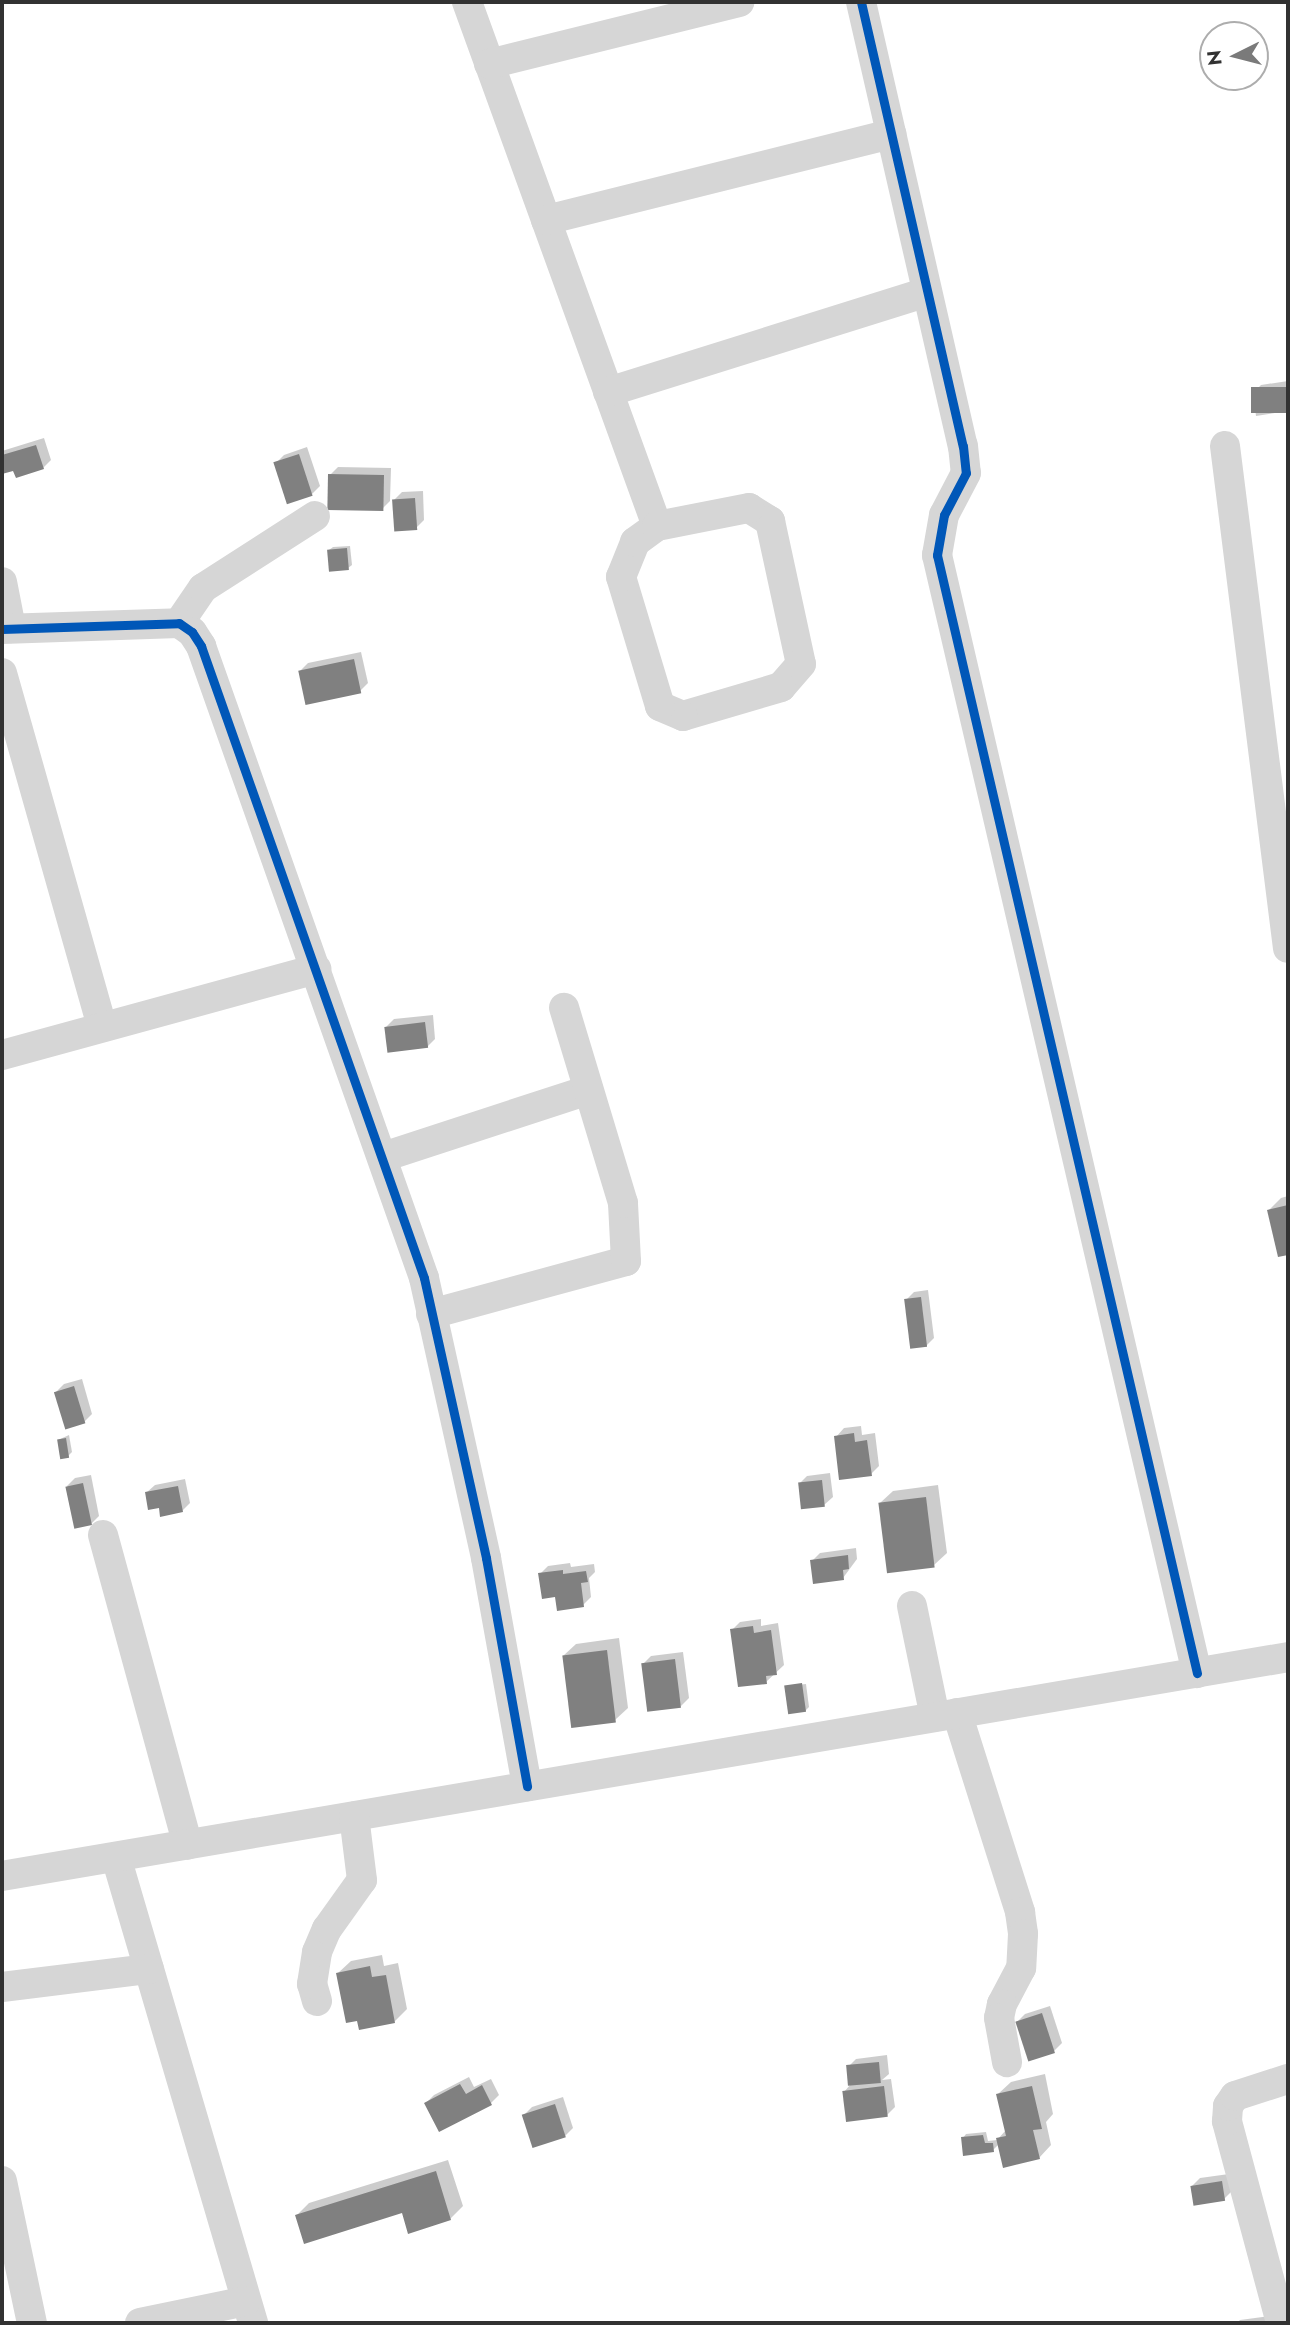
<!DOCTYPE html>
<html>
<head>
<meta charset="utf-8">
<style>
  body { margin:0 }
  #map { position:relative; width:1290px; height:2325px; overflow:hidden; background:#fff; font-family:Jost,sans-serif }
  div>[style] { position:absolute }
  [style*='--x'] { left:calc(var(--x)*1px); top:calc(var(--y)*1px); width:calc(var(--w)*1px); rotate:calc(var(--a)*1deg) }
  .shadow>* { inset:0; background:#0003 }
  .building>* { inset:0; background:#808080; transform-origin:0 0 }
  .minor>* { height:30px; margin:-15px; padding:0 15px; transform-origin:15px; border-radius:15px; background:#d6d6d6 }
  .cycleway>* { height:9px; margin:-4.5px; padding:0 4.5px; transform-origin:4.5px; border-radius:4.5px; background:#0057b8 }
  span { translate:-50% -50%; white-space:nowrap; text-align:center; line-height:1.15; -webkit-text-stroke:7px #fff; paint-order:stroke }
  .frame { position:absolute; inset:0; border:4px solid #323232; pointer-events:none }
  .north { position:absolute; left:1199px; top:21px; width:70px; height:70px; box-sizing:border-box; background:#fff; border:2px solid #adadad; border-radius:50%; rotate:264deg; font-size:19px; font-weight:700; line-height:28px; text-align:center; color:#323232 }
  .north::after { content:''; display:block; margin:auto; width:24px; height:32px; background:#7a7a7a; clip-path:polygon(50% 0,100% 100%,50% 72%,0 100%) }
</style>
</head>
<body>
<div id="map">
  <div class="shadow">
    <i style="clip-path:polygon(1288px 381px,1288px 411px,1256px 416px,1253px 393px,1261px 385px)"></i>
    <i style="clip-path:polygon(44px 438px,51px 460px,43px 468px,15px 468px,2px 472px,2px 451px)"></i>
    <i style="clip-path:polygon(307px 447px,320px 486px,312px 494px,276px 463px,284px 455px)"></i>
    <i style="clip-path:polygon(338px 467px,391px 468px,390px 501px,382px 509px,330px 475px)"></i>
    <i style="clip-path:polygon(423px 491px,424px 520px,416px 528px,394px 500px,402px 492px)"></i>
    <i style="clip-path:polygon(350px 546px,352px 565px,348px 568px,329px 550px,333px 547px)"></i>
    <i style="clip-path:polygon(361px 652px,368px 683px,360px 691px,300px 671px,308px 663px)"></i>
    <i style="clip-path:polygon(433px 1015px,435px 1039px,427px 1047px,386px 1027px,394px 1019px)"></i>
    <i style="clip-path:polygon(1288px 1196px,1288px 1253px,1280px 1255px,1269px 1210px,1281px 1198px)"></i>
    <i style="clip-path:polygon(928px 1290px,934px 1338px,926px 1346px,906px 1300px,914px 1292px)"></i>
    <i style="clip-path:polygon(82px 1379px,92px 1414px,84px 1422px,56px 1392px,64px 1384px)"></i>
    <i style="clip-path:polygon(861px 1426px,862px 1435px,875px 1433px,879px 1466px,871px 1474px,836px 1437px,844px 1428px)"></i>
    <i style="clip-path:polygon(69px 1435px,72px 1452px,68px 1456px,58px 1440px)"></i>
    <i style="clip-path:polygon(830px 1473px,833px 1497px,824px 1505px,799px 1484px,807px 1476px)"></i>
    <i style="clip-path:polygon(91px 1475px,99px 1516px,91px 1524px,67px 1486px,75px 1478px)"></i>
    <i style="clip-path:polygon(185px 1479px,190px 1503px,182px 1511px,160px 1506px,146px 1493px,155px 1485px)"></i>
    <i style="clip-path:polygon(938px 1485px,947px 1553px,934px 1565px,880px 1503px,893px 1491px)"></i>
    <i style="clip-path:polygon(856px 1548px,857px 1559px,843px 1578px,812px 1561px,820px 1553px)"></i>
    <i style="clip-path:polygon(570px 1563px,571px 1567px,594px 1564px,595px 1572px,589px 1578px,591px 1597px,583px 1605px,540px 1574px,548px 1566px)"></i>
    <i style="clip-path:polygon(761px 1619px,761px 1626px,778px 1623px,784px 1665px,766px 1682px,732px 1630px,740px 1622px)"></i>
    <i style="clip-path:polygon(619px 1638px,628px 1708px,615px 1720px,563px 1656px,576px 1644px)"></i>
    <i style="clip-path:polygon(683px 1652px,689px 1698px,681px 1706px,643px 1664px,651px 1656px)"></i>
    <i style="clip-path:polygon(806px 1684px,809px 1707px,805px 1711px,786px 1686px)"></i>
    <i style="clip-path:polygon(382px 1955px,384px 1966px,398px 1963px,407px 2009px,394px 2022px,338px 1973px,351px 1961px)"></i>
    <i style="clip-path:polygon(1050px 2006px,1062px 2043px,1054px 2051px,1017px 2022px,1025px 2014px)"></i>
    <i style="clip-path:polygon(887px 2055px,889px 2074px,882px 2080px,891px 2079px,895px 2107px,887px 2115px,844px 2092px,850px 2085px,848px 2067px,856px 2059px)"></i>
    <i style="clip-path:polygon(1045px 2074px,1053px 2114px,1046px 2122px,1051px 2145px,1039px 2158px,999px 2144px,993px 2150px,963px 2138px,966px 2134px,986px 2132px,988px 2141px,997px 2140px,1006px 2130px,998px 2094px,1011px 2082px)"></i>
    <i style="clip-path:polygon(469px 2077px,474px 2087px,491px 2079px,499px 2095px,491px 2103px,426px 2103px,434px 2095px)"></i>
    <i style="clip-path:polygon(563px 2097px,573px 2128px,565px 2136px,524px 2115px,532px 2107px)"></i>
    <i style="clip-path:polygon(448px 2160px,463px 2206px,450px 2219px,403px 2211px,297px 2215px,309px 2203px)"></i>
    <i style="clip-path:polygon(1229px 2174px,1232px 2191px,1224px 2199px,1192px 2186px,1200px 2178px)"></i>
    <i style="clip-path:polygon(1270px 2316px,1271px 2323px,1237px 2323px,1240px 2320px)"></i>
  </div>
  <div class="building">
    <i style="left:1288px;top:387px;width:26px;height:37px;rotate:90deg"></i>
    <i style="clip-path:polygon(36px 445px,44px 469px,16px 478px,13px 471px,2px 474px,2px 455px)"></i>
    <i style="left:299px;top:454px;width:44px;height:27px;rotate:72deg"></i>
    <i style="left:328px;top:474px;width:56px;height:36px;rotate:1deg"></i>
    <i style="left:415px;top:498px;width:32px;height:23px;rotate:86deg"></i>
    <i style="left:347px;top:548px;width:22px;height:20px;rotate:85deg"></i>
    <i style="left:354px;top:659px;width:35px;height:57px;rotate:78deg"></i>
    <i style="left:425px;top:1022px;width:26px;height:41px;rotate:83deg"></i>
    <i style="clip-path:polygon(1288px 1205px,1288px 1255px,1278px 1257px,1267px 1210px)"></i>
    <i style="left:921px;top:1297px;width:50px;height:17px;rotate:83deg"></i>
    <i style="left:74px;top:1386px;width:39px;height:21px;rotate:73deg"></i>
    <i style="clip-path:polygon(854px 1433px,855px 1442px,867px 1440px,872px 1476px,839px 1480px,834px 1436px)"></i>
    <i style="left:66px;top:1438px;width:20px;height:9px;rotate:81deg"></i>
    <i style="left:822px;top:1480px;width:27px;height:24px;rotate:84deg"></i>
    <i style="left:83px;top:1483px;width:43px;height:18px;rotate:78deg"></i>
    <i style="clip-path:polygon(178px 1486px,183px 1512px,160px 1517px,159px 1508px,148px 1510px,145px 1492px)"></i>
    <i style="left:926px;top:1497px;width:71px;height:48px;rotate:83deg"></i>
    <i style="clip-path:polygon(848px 1555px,849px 1569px,843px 1570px,844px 1580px,813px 1584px,810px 1560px)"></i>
    <i style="clip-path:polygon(563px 1570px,563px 1574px,586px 1571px,588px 1582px,581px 1583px,584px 1607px,557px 1611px,555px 1597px,542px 1599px,538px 1573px)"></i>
    <i style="clip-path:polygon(753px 1626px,754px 1633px,771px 1630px,777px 1675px,766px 1676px,767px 1684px,738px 1687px,730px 1629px)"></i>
    <i style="left:607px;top:1650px;width:73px;height:45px;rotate:83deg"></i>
    <i style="left:675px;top:1659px;width:49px;height:34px;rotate:83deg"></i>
    <i style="left:802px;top:1683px;width:29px;height:18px;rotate:82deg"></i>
    <i style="clip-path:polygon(370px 1966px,372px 1977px,386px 1975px,395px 2023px,359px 2030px,357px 2021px,346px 2023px,336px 1973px)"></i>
    <i style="left:1042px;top:2013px;width:42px;height:28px;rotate:72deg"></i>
    <i style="left:879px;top:2062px;width:21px;height:33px;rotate:85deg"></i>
    <i style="clip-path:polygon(460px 2084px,466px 2094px,482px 2085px,492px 2105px,439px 2132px,424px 2103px)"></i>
    <i style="left:884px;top:2086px;width:31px;height:42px;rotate:83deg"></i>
    <i style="clip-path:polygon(1032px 2086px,1042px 2129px,1033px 2130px,1040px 2159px,1003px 2168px,996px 2138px,1006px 2136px,996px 2094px)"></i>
    <i style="left:555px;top:2104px;width:35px;height:35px;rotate:72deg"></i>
    <i style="clip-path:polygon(983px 2135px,985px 2143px,993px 2143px,994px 2152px,963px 2156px,961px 2137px)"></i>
    <i style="clip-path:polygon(436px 2171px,451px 2220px,408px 2234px,402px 2213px,304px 2244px,295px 2215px)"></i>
    <i style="left:1222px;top:2181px;width:20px;height:32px;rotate:81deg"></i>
  </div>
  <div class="minor">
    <i style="--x:467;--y:2;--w:557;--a:70.07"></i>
    <i style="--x:861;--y:2;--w:456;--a:77.1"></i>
    <i style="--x:963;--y:446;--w:27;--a:84"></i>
    <i style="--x:966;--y:473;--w:47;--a:117.6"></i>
    <i style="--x:944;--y:515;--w:41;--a:99.9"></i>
    <i style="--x:937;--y:555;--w:1148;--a:76.91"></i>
    <i style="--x:489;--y:64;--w:258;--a:-13.9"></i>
    <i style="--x:546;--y:220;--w:356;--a:-14"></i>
    <i style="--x:608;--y:392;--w:334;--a:-17.4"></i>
    <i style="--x:1225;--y:446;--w:506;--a:82.85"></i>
    <i style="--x:749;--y:508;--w:25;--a:32"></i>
    <i style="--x:770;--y:521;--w:146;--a:77.8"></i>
    <i style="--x:801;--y:664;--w:30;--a:131"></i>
    <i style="--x:781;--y:687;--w:102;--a:163.5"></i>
    <i style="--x:683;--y:716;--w:25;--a:-157"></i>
    <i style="--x:660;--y:706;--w:135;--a:-106.8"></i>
    <i style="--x:621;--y:577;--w:38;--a:-68"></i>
    <i style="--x:635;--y:542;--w:27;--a:-36"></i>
    <i style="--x:657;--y:526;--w:94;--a:-11.1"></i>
    <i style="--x:2;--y:582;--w:47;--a:78.9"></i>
    <i style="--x:179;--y:623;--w:42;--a:-55.6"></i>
    <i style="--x:203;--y:588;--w:133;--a:-32.7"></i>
    <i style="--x:2;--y:629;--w:177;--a:-1.9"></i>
    <i style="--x:179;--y:623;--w:16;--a:35"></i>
    <i style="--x:192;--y:632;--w:17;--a:57"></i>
    <i style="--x:201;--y:646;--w:670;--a:70.56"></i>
    <i style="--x:424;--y:1278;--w:287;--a:77.5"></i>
    <i style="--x:486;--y:1558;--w:232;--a:79.8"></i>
    <i style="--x:2;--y:673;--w:368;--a:74.2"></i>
    <i style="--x:2;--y:1055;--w:326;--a:-15.3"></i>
    <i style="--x:383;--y:1157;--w:216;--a:-18.1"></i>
    <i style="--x:431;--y:1314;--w:202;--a:-15.2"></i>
    <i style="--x:626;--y:1261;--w:58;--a:-93"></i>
    <i style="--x:623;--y:1203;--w:204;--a:-106.8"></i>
    <i style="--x:103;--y:1535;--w:321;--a:74.7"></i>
    <i style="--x:912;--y:1606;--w:113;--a:78.3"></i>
    <i style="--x:957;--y:1713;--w:209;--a:72.4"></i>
    <i style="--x:1020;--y:1912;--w:22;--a:82"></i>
    <i style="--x:1023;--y:1934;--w:34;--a:93"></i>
    <i style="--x:1021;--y:1968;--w:41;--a:117.8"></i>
    <i style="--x:1002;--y:2004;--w:14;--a:102"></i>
    <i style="--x:999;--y:2018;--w:45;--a:79.7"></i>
    <i style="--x:116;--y:1857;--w:486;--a:73.6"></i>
    <i style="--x:2;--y:1876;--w:1305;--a:-9.66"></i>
    <i style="--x:2;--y:1987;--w:148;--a:-7"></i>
    <i style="--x:317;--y:2001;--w:18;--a:-106"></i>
    <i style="--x:312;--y:1984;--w:32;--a:-81"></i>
    <i style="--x:317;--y:1952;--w:25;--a:-67"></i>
    <i style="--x:327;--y:1929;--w:60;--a:-54.5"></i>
    <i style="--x:362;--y:1880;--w:64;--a:-97.1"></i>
    <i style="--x:2;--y:2181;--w:145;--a:78.1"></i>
    <i style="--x:140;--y:2323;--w:108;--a:-11.7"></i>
    <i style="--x:1281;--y:2323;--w:209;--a:-105"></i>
    <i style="--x:1227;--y:2121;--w:15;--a:-86"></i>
    <i style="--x:1228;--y:2106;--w:12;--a:-55"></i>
    <i style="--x:1235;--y:2096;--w:56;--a:-17.8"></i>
  </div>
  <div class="cycleway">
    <i style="--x:861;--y:2;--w:456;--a:77.1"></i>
    <i style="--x:963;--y:446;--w:27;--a:84"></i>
    <i style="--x:966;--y:473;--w:47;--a:117.6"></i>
    <i style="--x:944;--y:515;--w:41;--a:99.9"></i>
    <i style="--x:937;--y:555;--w:1148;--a:76.91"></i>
    <i style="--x:2;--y:629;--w:177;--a:-1.9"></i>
    <i style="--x:179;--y:623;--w:16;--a:35"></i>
    <i style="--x:192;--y:632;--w:17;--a:57"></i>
    <i style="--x:201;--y:646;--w:670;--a:70.56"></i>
    <i style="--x:424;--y:1278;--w:287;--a:77.5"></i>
    <i style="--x:486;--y:1558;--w:232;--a:79.8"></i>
  </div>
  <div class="frame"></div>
  <div class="north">N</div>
</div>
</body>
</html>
